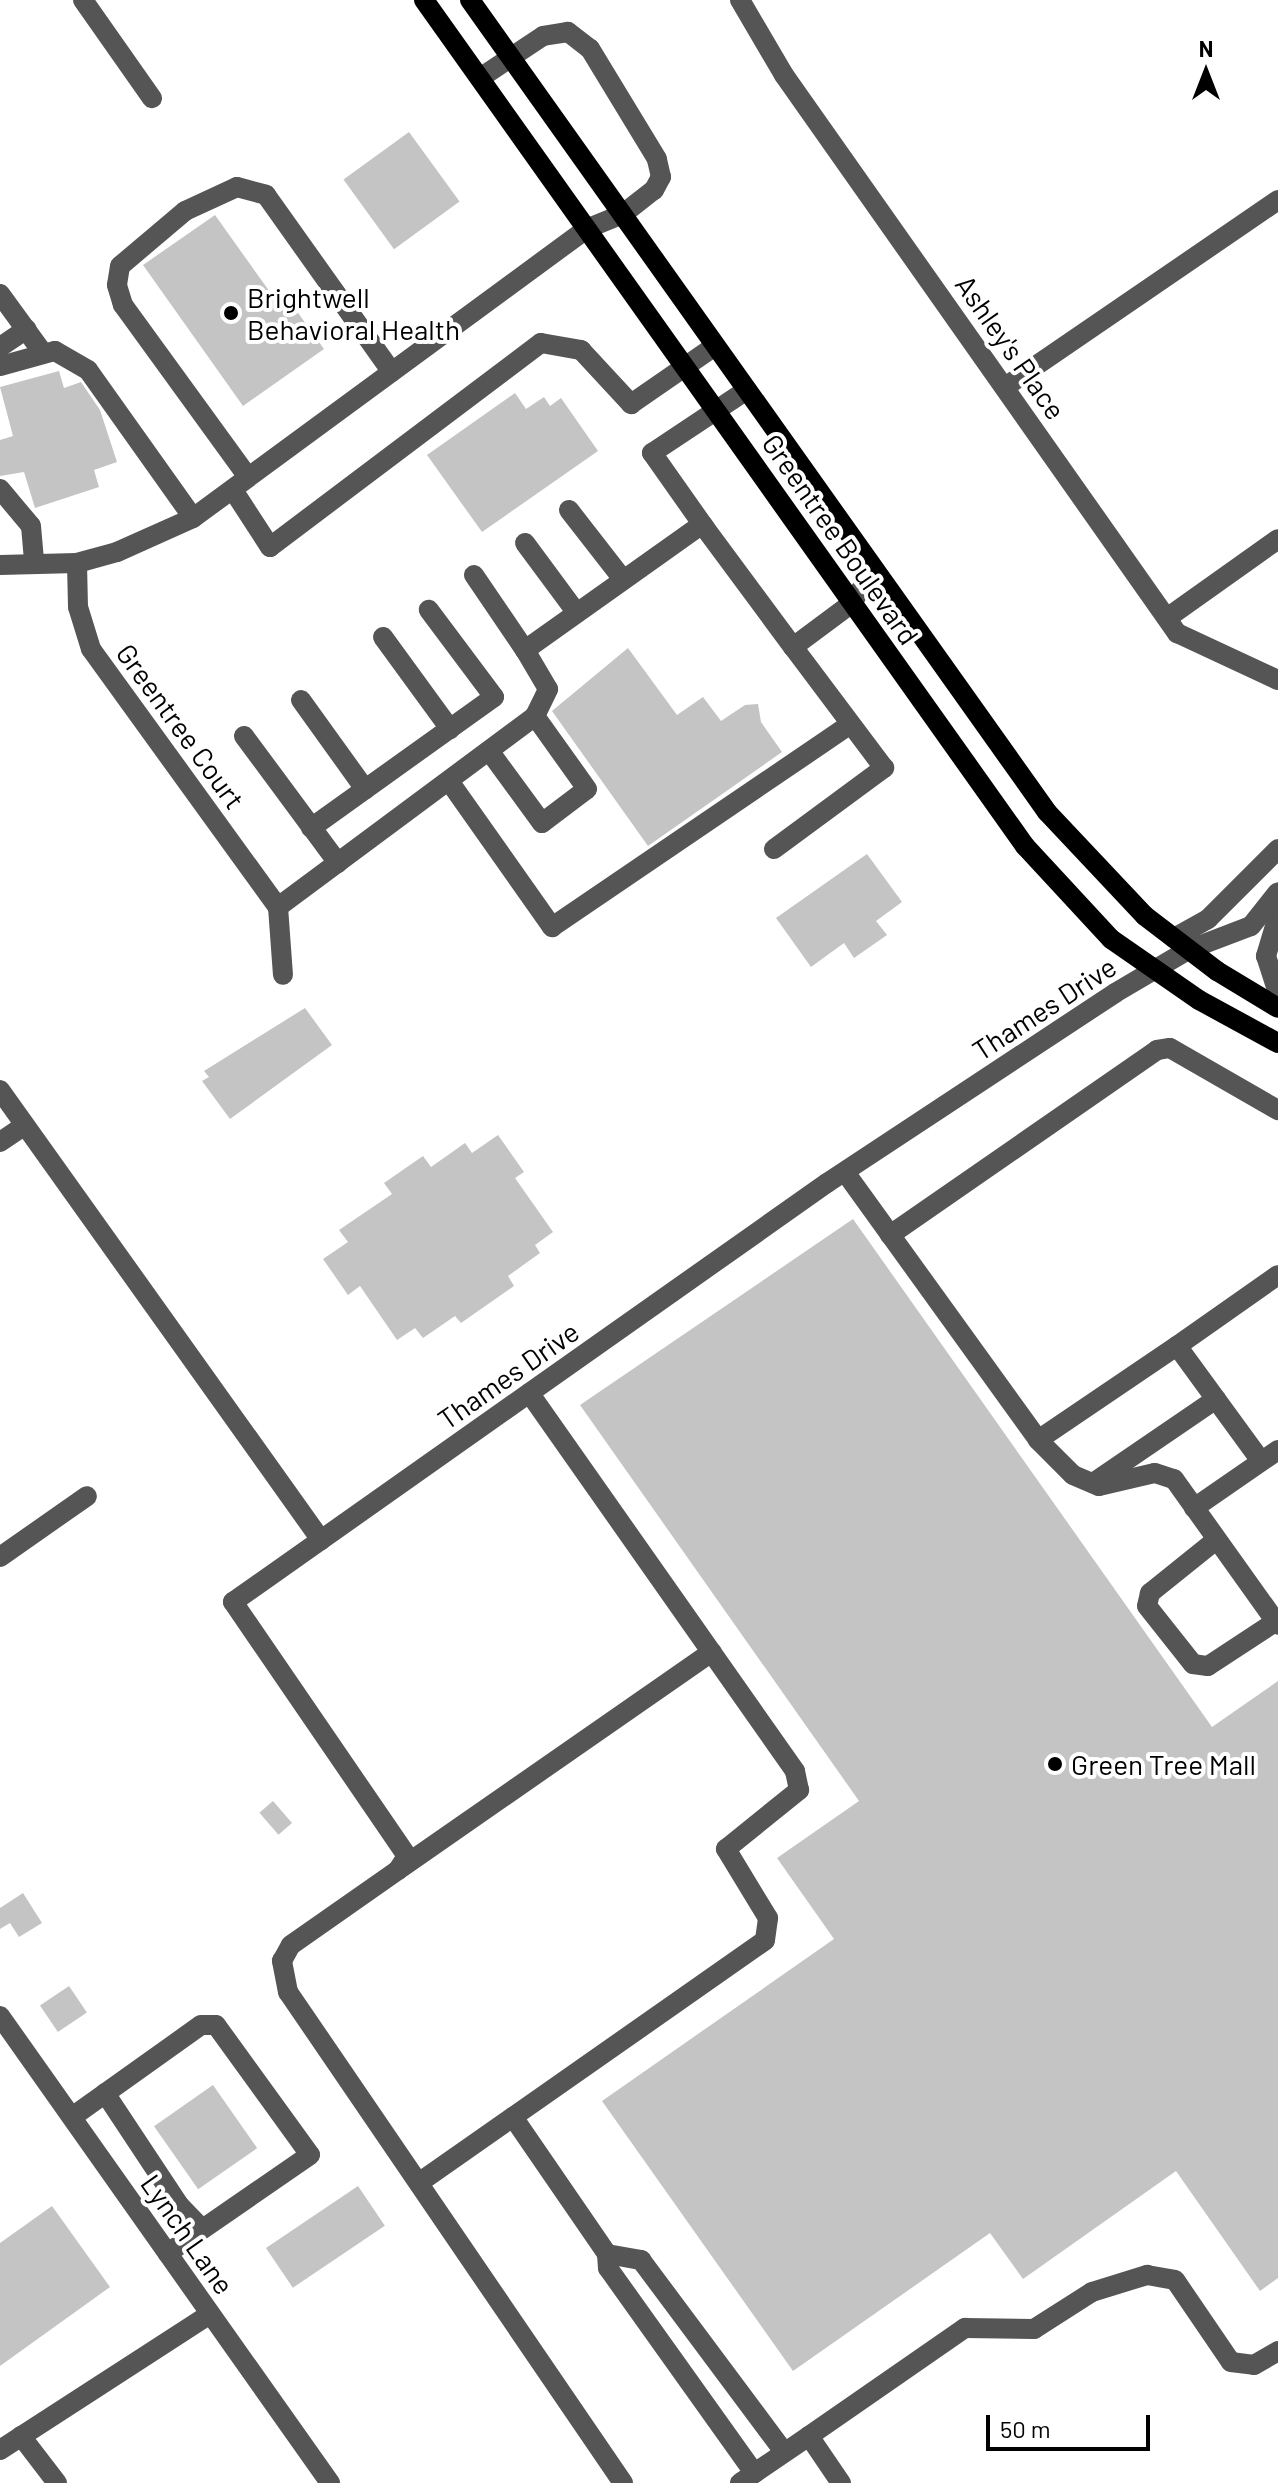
<!DOCTYPE html>
<html>
<head>
<meta charset="utf-8">
<style>
  body { margin:0 }
  #map { position:relative; width:1278px; height:2483px; overflow:hidden; background:#fff; font-family:Barlow,sans-serif }
  div>[style] { position:absolute }
  [style*='--x'] { left:calc(var(--x)*1px); top:calc(var(--y)*1px); width:calc(var(--w)*1px); rotate:calc(var(--a)*1deg) }
  .building>* { inset:0; background:#c4c4c4; transform-origin:0 0 }
  .minor>* { height:20px; margin:-10px; padding:0 10px; transform-origin:10px; border-radius:10px; background:#555 }
  .major>* { height:20px; margin:-10px; padding:0 10px; transform-origin:10px; border-radius:10px; background:#000 }
  .dots>* { width:22px; height:22px; translate:-50% -50%; box-sizing:border-box; border:4px solid #fff; border-radius:50% }
  span { translate:-50% -50%; white-space:nowrap; text-align:center; line-height:1.15; -webkit-text-stroke:8px #fff; paint-order:stroke }
  .poi-label { font-size:28px; color:#000 }
  .left { translate:0 -50%; text-align:left }
  .street-label { font-size:28px; color:#000 }
  .north { position:absolute; left:1166px; top:32px; width:80px; height:80px; -webkit-text-stroke:6px #fff; paint-order:stroke; rotate:0deg; font-size:22px; font-weight:700; line-height:32px; text-align:center; color:#000 }
  .north::after { content:''; display:block; margin:auto; width:28px; height:36px; background:#000; clip-path:polygon(50% 0,100% 100%,50% 72%,0 100%) }
  .scale { position:absolute; left:986px; top:2415px; width:164px; height:36px; box-sizing:border-box; border:4px solid #000; border-top:0; padding-left:10px; font-size:24px; line-height:28px; white-space:nowrap; color:#000; -webkit-text-stroke:6px #fff; paint-order:stroke }
</style>
</head>
<body>
<div id="map">
  <div class="building">
    <i style="left:409px;top:132px;width:86px;height:81px;rotate:54deg"></i>
    <i style="clip-path:polygon(215px 215px,287px 316px,296px 310px,324px 349px,243px 406px,143px 265px)"></i>
    <i style="clip-path:polygon(59px 371px,64px 388px,81px 382px,100px 410px,117px 462px,94px 470px,99px 487px,35px 508px,24px 472px,0 476px,0 440px,13px 436px,0 387px)"></i>
    <i style="clip-path:polygon(515px 393px,526px 409px,544px 397px,550px 406px,561px 398px,598px 451px,482px 532px,427px 455px)"></i>
    <i style="clip-path:polygon(628px 648px,677px 715px,703px 697px,721px 721px,745px 705px,758px 704px,761px 722px,782px 752px,648px 846px,552px 711px)"></i>
    <i style="clip-path:polygon(867px 854px,902px 902px,876px 921px,887px 935px,854px 958px,844px 943px,811px 967px,776px 918px)"></i>
    <i style="clip-path:polygon(305px 1008px,332px 1045px,230px 1119px,202px 1081px,209px 1077px,204px 1071px)"></i>
    <i style="clip-path:polygon(498px 1135px,524px 1172px,515px 1178px,553px 1232px,535px 1245px,540px 1253px,508px 1276px,514px 1286px,461px 1323px,455px 1316px,423px 1338px,415px 1328px,397px 1340px,360px 1286px,348px 1295px,323px 1259px,348px 1242px,339px 1230px,392px 1194px,384px 1183px,423px 1156px,431px 1167px,465px 1143px,472px 1153px)"></i>
    <i style="clip-path:polygon(853px 1219px,1212px 1727px,1278px 1681px,1278px 2278px,1260px 2291px,1176px 2171px,1023px 2279px,990px 2233px,793px 2371px,602px 2101px,834px 1939px,777px 1858px,859px 1801px,580px 1405px)"></i>
    <i style="left:273px;top:1801px;width:29px;height:18px;rotate:49deg"></i>
    <i style="clip-path:polygon(23px 1893px,42px 1923px,19px 1937px,10px 1923px,0 1929px,0 1908px)"></i>
    <i style="left:69px;top:1986px;width:32px;height:35px;rotate:56deg"></i>
    <i style="left:213px;top:2085px;width:77px;height:72px;rotate:55deg"></i>
    <i style="left:358px;top:2186px;width:48px;height:111px;rotate:56deg"></i>
    <i style="clip-path:polygon(52px 2206px,110px 2287px,0 2366px,0 2243px)"></i>
  </div>
  <div class="minor">
    <i style="--x:83;--y:0;--w:120;--a:54.9"></i>
    <i style="--x:740;--y:0;--w:87;--a:59.6"></i>
    <i style="--x:784;--y:75;--w:683;--a:54.84"></i>
    <i style="--x:1177;--y:633;--w:111;--a:25"></i>
    <i style="--x:0;--y:294;--w:73;--a:53.9"></i>
    <i style="--x:0;--y:347;--w:32;--a:-34"></i>
    <i style="--x:0;--y:366;--w:57;--a:-15.3"></i>
    <i style="--x:55;--y:351;--w:38;--a:30"></i>
    <i style="--x:88;--y:370;--w:181;--a:54.6"></i>
    <i style="--x:1005;--y:387;--w:331;--a:-34.4"></i>
    <i style="--x:248;--y:477;--w:213;--a:-126"></i>
    <i style="--x:123;--y:305;--w:21;--a:-107"></i>
    <i style="--x:117;--y:285;--w:19;--a:-81"></i>
    <i style="--x:120;--y:266;--w:85;--a:-40.2"></i>
    <i style="--x:185;--y:211;--w:57;--a:-24.8"></i>
    <i style="--x:237;--y:187;--w:30;--a:15"></i>
    <i style="--x:266;--y:195;--w:217;--a:54.6"></i>
    <i style="--x:0;--y:489;--w:48;--a:50"></i>
    <i style="--x:31;--y:526;--w:38;--a:85"></i>
    <i style="--x:233;--y:490;--w:68;--a:57"></i>
    <i style="--x:270;--y:547;--w:339;--a:-37"></i>
    <i style="--x:541;--y:343;--w:41;--a:9.9"></i>
    <i style="--x:581;--y:350;--w:74;--a:47.2"></i>
    <i style="--x:631;--y:404;--w:102;--a:-34.6"></i>
    <i style="--x:569;--y:510;--w:86;--a:52.1"></i>
    <i style="--x:705;--y:528;--w:92;--a:-125.2"></i>
    <i style="--x:652;--y:453;--w:114;--a:-33.6"></i>
    <i style="--x:525;--y:543;--w:86;--a:53.5"></i>
    <i style="--x:77;--y:563;--w:44;--a:88.7"></i>
    <i style="--x:78;--y:607;--w:44;--a:72.8"></i>
    <i style="--x:91;--y:649;--w:319;--a:54.1"></i>
    <i style="--x:0;--y:565;--w:77;--a:-1.5"></i>
    <i style="--x:77;--y:563;--w:41;--a:-15.4"></i>
    <i style="--x:117;--y:552;--w:83;--a:-24.1"></i>
    <i style="--x:193;--y:518;--w:488;--a:-36.3"></i>
    <i style="--x:586;--y:229;--w:40;--a:-22"></i>
    <i style="--x:623;--y:214;--w:39;--a:-38"></i>
    <i style="--x:654;--y:190;--w:15;--a:-62"></i>
    <i style="--x:661;--y:177;--w:18;--a:-103"></i>
    <i style="--x:657;--y:159;--w:129;--a:-121.3"></i>
    <i style="--x:590;--y:49;--w:28;--a:-142"></i>
    <i style="--x:568;--y:32;--w:25;--a:171"></i>
    <i style="--x:543;--y:36;--w:76;--a:146.3"></i>
    <i style="--x:474;--y:575;--w:91;--a:55.8"></i>
    <i style="--x:1167;--y:618;--w:136;--a:-35.4"></i>
    <i style="--x:383;--y:637;--w:114;--a:53.9"></i>
    <i style="--x:301;--y:700;--w:110;--a:54.3"></i>
    <i style="--x:244;--y:736;--w:158;--a:53.5"></i>
    <i style="--x:490;--y:752;--w:88;--a:53.8"></i>
    <i style="--x:542;--y:823;--w:56;--a:-37.1"></i>
    <i style="--x:587;--y:789;--w:90;--a:-125.5"></i>
    <i style="--x:449;--y:781;--w:179;--a:54.8"></i>
    <i style="--x:552;--y:927;--w:361;--a:-34.2"></i>
    <i style="--x:311;--y:828;--w:225;--a:-35.6"></i>
    <i style="--x:494;--y:697;--w:109;--a:-126.8"></i>
    <i style="--x:774;--y:849;--w:137;--a:-36.4"></i>
    <i style="--x:884;--y:768;--w:151;--a:-126.9"></i>
    <i style="--x:278;--y:907;--w:320;--a:-36.6"></i>
    <i style="--x:535;--y:716;--w:30;--a:-64"></i>
    <i style="--x:548;--y:689;--w:45;--a:-120.5"></i>
    <i style="--x:525;--y:650;--w:217;--a:-35.4"></i>
    <i style="--x:702;--y:524;--w:153;--a:53.5"></i>
    <i style="--x:793;--y:647;--w:72;--a:-36.6"></i>
    <i style="--x:851;--y:604;--w:41;--a:-55.9"></i>
    <i style="--x:278;--y:907;--w:68;--a:85.8"></i>
    <i style="--x:1278;--y:916;--w:42;--a:106.7"></i>
    <i style="--x:1266;--y:956;--w:38;--a:72"></i>
    <i style="--x:1174;--y:938;--w:39;--a:-29"></i>
    <i style="--x:1208;--y:919;--w:99;--a:-45"></i>
    <i style="--x:0;--y:1090;--w:553;--a:54.5"></i>
    <i style="--x:0;--y:1142;--w:30;--a:-34"></i>
    <i style="--x:845;--y:1172;--w:330;--a:54.2"></i>
    <i style="--x:1038;--y:1440;--w:49;--a:45"></i>
    <i style="--x:1073;--y:1475;--w:28;--a:23"></i>
    <i style="--x:1099;--y:1486;--w:57;--a:-13.1"></i>
    <i style="--x:1155;--y:1473;--w:20;--a:18"></i>
    <i style="--x:1174;--y:1479;--w:179;--a:54.5"></i>
    <i style="--x:890;--y:1235;--w:325;--a:-34.7"></i>
    <i style="--x:1157;--y:1050;--w:13;--a:-9"></i>
    <i style="--x:1170;--y:1048;--w:125;--a:29.9"></i>
    <i style="--x:1038;--y:1440;--w:168;--a:-34.1"></i>
    <i style="--x:1261;--y:1461;--w:142;--a:-126.1"></i>
    <i style="--x:1177;--y:1346;--w:123;--a:-35.1"></i>
    <i style="--x:1093;--y:1483;--w:149;--a:-34.3"></i>
    <i style="--x:1194;--y:1508;--w:102;--a:-34.6"></i>
    <i style="--x:1216;--y:1540;--w:85;--a:141.2"></i>
    <i style="--x:1150;--y:1593;--w:13;--a:103"></i>
    <i style="--x:1147;--y:1606;--w:74;--a:51.6"></i>
    <i style="--x:1193;--y:1664;--w:15;--a:8"></i>
    <i style="--x:1208;--y:1666;--w:80;--a:-33.3"></i>
    <i style="--x:0;--y:1557;--w:106;--a:-35"></i>
    <i style="--x:398;--y:1870;--w:382;--a:-34.8"></i>
    <i style="--x:0;--y:2016;--w:572;--a:54.75"></i>
    <i style="--x:105;--y:2093;--w:134;--a:56.5"></i>
    <i style="--x:179;--y:2205;--w:33;--a:46"></i>
    <i style="--x:72;--y:2117;--w:158;--a:-35.5"></i>
    <i style="--x:201;--y:2025;--w:15;--a:0"></i>
    <i style="--x:216;--y:2025;--w:160;--a:54.1"></i>
    <i style="--x:310;--y:2155;--w:173;--a:145.4"></i>
    <i style="--x:513;--y:2117;--w:166;--a:55.5"></i>
    <i style="--x:607;--y:2254;--w:14;--a:86"></i>
    <i style="--x:608;--y:2268;--w:252;--a:54.5"></i>
    <i style="--x:420;--y:2182;--w:421;--a:-35"></i>
    <i style="--x:765;--y:1940;--w:22;--a:-82"></i>
    <i style="--x:768;--y:1918;--w:81;--a:-121.3"></i>
    <i style="--x:726;--y:1849;--w:94;--a:-38.9"></i>
    <i style="--x:799;--y:1790;--w:19;--a:-102"></i>
    <i style="--x:795;--y:1771;--w:462;--a:-125.1"></i>
    <i style="--x:607;--y:2254;--w:35;--a:10"></i>
    <i style="--x:641;--y:2260;--w:239;--a:53.3"></i>
    <i style="--x:21;--y:2436;--w:59;--a:52.5"></i>
    <i style="--x:809;--y:2436;--w:190;--a:-34.7"></i>
    <i style="--x:965;--y:2328;--w:69;--a:0.8"></i>
    <i style="--x:1034;--y:2329;--w:69;--a:-32.5"></i>
    <i style="--x:1092;--y:2292;--w:58;--a:-17.2"></i>
    <i style="--x:1147;--y:2275;--w:28;--a:10"></i>
    <i style="--x:1175;--y:2280;--w:99;--a:55.7"></i>
    <i style="--x:1231;--y:2362;--w:23;--a:7"></i>
    <i style="--x:1254;--y:2365;--w:28;--a:-30"></i>
    <i style="--x:0;--y:2450;--w:250;--a:-32.9"></i>
    <i style="--x:623;--y:2483;--w:594;--a:-124.3"></i>
    <i style="--x:288;--y:1992;--w:32;--a:-101"></i>
    <i style="--x:282;--y:1961;--w:18;--a:-61"></i>
    <i style="--x:291;--y:1945;--w:131;--a:-35"></i>
    <i style="--x:398;--y:1870;--w:17;--a:-57"></i>
    <i style="--x:407;--y:1856;--w:308;--a:-124.4"></i>
    <i style="--x:233;--y:1602;--w:727;--a:-35.2"></i>
    <i style="--x:827;--y:1183;--w:345;--a:-33.4"></i>
    <i style="--x:1115;--y:993;--w:85;--a:-30.5"></i>
    <i style="--x:1188;--y:950;--w:67;--a:-20.9"></i>
    <i style="--x:1251;--y:926;--w:43;--a:-51.5"></i>
    <i style="--x:740;--y:2483;--w:83;--a:-34.3"></i>
    <i style="--x:809;--y:2436;--w:57;--a:55.8"></i>
  </div>
  <div class="major">
    <i style="--x:424;--y:0;--w:1038;--a:54.61"></i>
    <i style="--x:1025;--y:846;--w:127;--a:47.2"></i>
    <i style="--x:1111;--y:939;--w:107;--a:34.7"></i>
    <i style="--x:1199;--y:1000;--w:90;--a:28.6"></i>
    <i style="--x:470;--y:0;--w:996;--a:54.6"></i>
    <i style="--x:1047;--y:812;--w:143;--a:46.7"></i>
    <i style="--x:1145;--y:916;--w:91;--a:37.4"></i>
    <i style="--x:1217;--y:971;--w:71;--a:31.2"></i>
  </div>
  <div class="dots">
    <i style="left:231px;top:313px;background:#000"></i>
    <i style="left:1055px;top:1764px;background:#000"></i>
  </div>
  <div class="poi-label">
    <span class="left" style="left:247px;top:313px">Brightwell<br>Behavioral Health</span>
    <span class="left" style="left:1071px;top:1764px">Green Tree Mall</span>
  </div>
  <div class="street-label">
    <span style="left:1011px;top:347px;rotate:55deg">Ashley's Place</span>
    <span style="left:841px;top:539px;rotate:55deg">Greentree Boulevard</span>
    <span style="left:181px;top:726px;rotate:54deg">Greentree Court</span>
    <span style="left:1044px;top:1008px;rotate:-33deg">Thames Drive</span>
    <span style="left:508px;top:1375px;rotate:-35deg">Thames Drive</span>
    <span style="left:188px;top:2234px;rotate:55deg">Lynch Lane</span>
  </div>
  <div class="north">N</div>
  <div class="scale">50 m</div>
</div>
</body>
</html>
